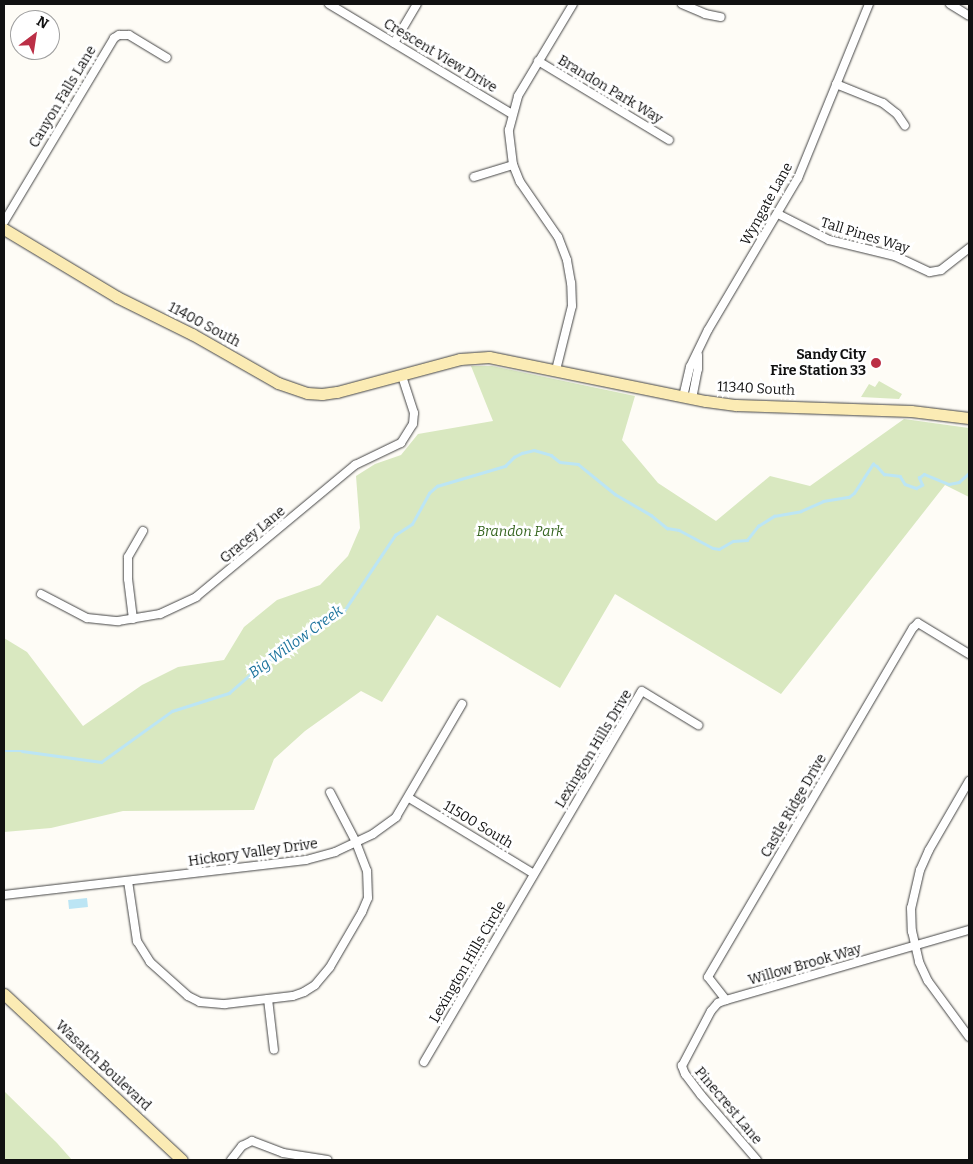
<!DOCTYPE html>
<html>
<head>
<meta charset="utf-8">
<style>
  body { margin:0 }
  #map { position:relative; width:973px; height:1164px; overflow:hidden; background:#fefcf6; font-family:Bitter,serif }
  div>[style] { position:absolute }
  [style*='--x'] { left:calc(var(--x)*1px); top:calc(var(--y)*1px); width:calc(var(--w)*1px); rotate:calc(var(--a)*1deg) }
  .green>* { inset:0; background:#d9e8c0 }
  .water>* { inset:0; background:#bce5f4; transform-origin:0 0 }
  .stream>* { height:2.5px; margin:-1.25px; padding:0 1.25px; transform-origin:1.25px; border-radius:1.25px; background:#bce5f4 }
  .roads { filter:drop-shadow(0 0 1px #444) drop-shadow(0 0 1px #444) }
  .street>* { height:8px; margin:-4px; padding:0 4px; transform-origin:4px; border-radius:4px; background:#fff }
  .secondary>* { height:11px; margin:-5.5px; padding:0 5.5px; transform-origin:5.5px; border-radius:5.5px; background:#fbebb4 }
  .dots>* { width:14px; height:14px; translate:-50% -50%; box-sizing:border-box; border:2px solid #fff; border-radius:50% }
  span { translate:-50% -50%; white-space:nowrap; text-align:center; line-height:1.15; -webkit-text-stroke:5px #fff; paint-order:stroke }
  .street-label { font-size:14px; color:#111 }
  .poi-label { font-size:14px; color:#111; font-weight:700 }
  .right { translate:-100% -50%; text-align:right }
  .park-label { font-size:14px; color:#396723; font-style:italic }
  .water-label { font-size:15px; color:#1f759e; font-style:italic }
  .frame { position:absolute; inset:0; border:5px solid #111; pointer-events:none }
  .north { position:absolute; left:10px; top:10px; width:50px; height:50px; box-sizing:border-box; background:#fff; border:1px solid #a0a0a0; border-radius:50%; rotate:31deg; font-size:14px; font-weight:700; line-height:20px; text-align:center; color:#111 }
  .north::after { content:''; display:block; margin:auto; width:18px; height:22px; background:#bb2f46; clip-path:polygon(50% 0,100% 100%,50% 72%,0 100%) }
</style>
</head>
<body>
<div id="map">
  <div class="green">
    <i style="clip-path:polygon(471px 366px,492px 366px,635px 396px,622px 440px,658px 483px,716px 521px,770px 476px,810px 486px,904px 419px,969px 428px,969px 497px,945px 485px,781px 694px,615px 594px,560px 688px,437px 615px,382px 702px,361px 691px,305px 731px,274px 759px,254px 810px,123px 811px,51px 828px,4px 832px,4px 638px,27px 652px,83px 726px,142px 685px,178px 667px,224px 660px,244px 627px,277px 600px,320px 585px,348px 556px,360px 528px,356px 476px,375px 464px,401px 455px,418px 434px,493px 421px)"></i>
    <i style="clip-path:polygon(879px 381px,902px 394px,899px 399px,861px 397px,869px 384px,875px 387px)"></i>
    <i style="clip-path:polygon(4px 1091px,57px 1143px,72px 1160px,4px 1160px)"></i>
  </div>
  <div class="water">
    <i style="left:87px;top:898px;width:9px;height:19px;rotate:84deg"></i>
  </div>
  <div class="stream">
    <i style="--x:4;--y:751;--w:18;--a:0"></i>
    <i style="--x:22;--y:751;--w:80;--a:7.9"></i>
    <i style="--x:101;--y:762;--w:87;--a:-35.7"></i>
    <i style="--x:172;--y:711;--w:60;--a:-17.5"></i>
    <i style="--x:229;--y:693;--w:33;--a:-41"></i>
    <i style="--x:254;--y:671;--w:108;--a:-33.7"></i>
    <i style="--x:344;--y:611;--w:92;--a:-56.1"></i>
    <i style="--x:395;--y:535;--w:20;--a:-33"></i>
    <i style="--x:412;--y:524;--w:35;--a:-61"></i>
    <i style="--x:429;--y:493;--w:11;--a:-41"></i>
    <i style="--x:437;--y:486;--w:71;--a:-16.4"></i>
    <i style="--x:505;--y:466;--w:13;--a:-45"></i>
    <i style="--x:514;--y:457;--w:9;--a:-27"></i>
    <i style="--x:522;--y:453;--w:12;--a:-14"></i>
    <i style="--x:534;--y:450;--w:18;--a:16"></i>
    <i style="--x:551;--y:455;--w:11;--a:38"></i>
    <i style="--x:560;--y:462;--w:18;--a:6"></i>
    <i style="--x:578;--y:464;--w:48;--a:39"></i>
    <i style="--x:615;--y:494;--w:42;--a:30.3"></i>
    <i style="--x:651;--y:515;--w:21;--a:39"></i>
    <i style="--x:667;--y:528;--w:12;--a:9"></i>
    <i style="--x:679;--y:530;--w:38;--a:28"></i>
    <i style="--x:713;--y:548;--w:6;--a:9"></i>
    <i style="--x:719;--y:549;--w:16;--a:-30"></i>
    <i style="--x:733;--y:541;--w:14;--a:-4"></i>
    <i style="--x:747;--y:540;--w:18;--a:-52"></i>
    <i style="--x:758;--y:526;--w:19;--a:-32"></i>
    <i style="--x:774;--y:516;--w:27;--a:-10"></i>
    <i style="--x:801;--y:511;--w:24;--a:-24"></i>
    <i style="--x:823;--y:501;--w:26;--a:-9"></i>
    <i style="--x:849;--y:497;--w:6;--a:-39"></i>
    <i style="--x:854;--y:493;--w:35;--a:-57"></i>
    <i style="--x:873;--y:464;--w:4;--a:27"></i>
    <i style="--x:877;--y:466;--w:11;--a:49"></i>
    <i style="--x:884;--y:474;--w:16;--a:7"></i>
    <i style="--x:900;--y:476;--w:9;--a:58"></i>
    <i style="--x:905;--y:484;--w:12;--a:20"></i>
    <i style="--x:916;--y:488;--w:7;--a:-27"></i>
    <i style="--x:922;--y:485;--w:8;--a:-113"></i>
    <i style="--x:919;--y:478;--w:6;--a:-39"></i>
    <i style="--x:924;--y:474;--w:27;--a:22"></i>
    <i style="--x:949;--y:484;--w:10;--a:-11"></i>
    <i style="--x:959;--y:482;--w:13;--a:-42"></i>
  </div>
  <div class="roads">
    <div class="street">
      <i style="--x:329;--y:4;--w:214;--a:31"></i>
      <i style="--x:682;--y:4;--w:25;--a:23"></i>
      <i style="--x:705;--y:14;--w:16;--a:11"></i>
      <i style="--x:950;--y:4;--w:22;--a:32"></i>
      <i style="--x:394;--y:43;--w:45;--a:-59.5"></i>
      <i style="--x:538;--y:61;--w:153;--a:31.1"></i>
      <i style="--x:836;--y:84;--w:51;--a:22"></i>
      <i style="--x:883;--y:103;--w:18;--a:38"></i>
      <i style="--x:897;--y:114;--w:14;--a:56"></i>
      <i style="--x:474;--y:177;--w:41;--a:-17.1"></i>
      <i style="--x:778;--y:214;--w:57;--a:27"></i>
      <i style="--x:829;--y:240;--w:68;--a:13.6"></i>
      <i style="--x:895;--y:256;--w:38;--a:25"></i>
      <i style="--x:930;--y:272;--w:11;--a:-10"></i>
      <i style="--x:941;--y:270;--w:36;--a:-38"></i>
      <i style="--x:4;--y:222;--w:214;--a:-59.1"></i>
      <i style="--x:114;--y:38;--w:6;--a:-31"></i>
      <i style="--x:119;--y:35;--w:10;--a:0"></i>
      <i style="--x:129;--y:35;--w:44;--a:31.2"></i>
      <i style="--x:556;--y:370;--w:66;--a:-76"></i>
      <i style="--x:572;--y:306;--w:23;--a:-92"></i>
      <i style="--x:571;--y:283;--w:23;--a:-100"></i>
      <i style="--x:567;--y:260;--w:25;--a:-111"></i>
      <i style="--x:558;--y:237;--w:67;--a:-124.6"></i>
      <i style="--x:520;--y:182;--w:18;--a:-112"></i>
      <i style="--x:513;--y:165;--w:35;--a:-97"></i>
      <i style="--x:509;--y:130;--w:35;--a:-75"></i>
      <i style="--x:518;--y:96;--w:107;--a:-59.1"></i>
      <i style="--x:683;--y:397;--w:31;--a:-77"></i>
      <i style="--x:690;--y:367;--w:41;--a:-64.1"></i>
      <i style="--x:708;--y:330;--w:177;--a:-59.4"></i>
      <i style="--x:798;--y:178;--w:188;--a:-67.8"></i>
      <i style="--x:692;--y:399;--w:31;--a:-79"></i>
      <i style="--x:698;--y:369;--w:14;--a:-90"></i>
      <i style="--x:41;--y:594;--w:52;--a:27.6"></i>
      <i style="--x:87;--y:618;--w:31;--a:6"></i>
      <i style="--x:118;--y:621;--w:43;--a:-9.5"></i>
      <i style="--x:160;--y:614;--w:40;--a:-25"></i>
      <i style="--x:196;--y:597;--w:207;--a:-39.7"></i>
      <i style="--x:355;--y:465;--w:51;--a:-25.6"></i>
      <i style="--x:401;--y:443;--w:22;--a:-58"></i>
      <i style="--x:413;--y:424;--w:11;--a:-85"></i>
      <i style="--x:414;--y:413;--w:40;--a:-108"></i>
      <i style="--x:133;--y:619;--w:40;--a:-97.1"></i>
      <i style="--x:128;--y:579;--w:22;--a:-90"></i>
      <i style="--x:128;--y:557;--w:30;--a:-60"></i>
      <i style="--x:969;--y:781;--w:80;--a:120.1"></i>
      <i style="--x:929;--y:850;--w:22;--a:114"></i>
      <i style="--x:920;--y:870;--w:39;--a:103"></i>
      <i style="--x:911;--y:908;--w:23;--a:88"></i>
      <i style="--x:912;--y:931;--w:32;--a:77"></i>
      <i style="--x:919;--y:962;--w:21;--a:65"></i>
      <i style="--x:928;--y:981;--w:69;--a:53.8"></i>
      <i style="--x:409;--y:798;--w:146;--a:31.3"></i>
      <i style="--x:128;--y:881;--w:61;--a:81.5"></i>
      <i style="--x:137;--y:941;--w:25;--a:58"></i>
      <i style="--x:150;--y:962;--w:51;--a:41.8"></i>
      <i style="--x:188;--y:996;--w:13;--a:27"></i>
      <i style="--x:200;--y:1002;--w:25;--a:5"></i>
      <i style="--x:225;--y:1004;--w:68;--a:-6.7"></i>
      <i style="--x:293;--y:996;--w:12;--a:-20"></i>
      <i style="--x:304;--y:992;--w:13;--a:-32"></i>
      <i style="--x:315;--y:985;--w:23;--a:-50"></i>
      <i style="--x:330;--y:967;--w:64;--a:-59.8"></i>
      <i style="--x:362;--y:912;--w:15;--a:-67"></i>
      <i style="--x:368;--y:898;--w:27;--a:-92"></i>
      <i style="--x:367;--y:871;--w:31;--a:-111"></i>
      <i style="--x:356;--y:842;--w:56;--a:-117.5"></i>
      <i style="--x:4;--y:895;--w:304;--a:-6.6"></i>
      <i style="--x:306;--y:860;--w:30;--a:-15"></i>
      <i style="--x:335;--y:852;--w:42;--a:-25.3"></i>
      <i style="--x:373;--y:834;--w:29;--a:-36"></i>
      <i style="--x:396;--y:817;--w:131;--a:-59.7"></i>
      <i style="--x:268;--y:999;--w:51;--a:83.3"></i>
      <i style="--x:726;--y:1000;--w:29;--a:-128"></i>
      <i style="--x:708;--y:977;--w:405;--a:-59.6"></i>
      <i style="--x:913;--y:628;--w:7;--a:-45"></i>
      <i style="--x:918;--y:623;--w:60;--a:31.3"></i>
      <i style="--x:424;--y:1062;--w:430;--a:-59.6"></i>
      <i style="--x:642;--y:691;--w:66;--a:31.3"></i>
      <i style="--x:231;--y:1160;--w:18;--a:-52"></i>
      <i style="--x:242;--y:1146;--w:11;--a:-27"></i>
      <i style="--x:252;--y:1141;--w:33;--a:21"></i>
      <i style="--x:283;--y:1153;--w:45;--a:9"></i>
      <i style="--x:757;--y:1160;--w:86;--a:-130.7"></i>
      <i style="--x:701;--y:1095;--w:26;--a:-127"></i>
      <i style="--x:685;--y:1074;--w:9;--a:-111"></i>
      <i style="--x:682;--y:1066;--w:62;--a:-62.2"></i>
      <i style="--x:711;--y:1011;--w:11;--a:-49"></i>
      <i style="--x:718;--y:1003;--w:9;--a:-21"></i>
      <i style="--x:726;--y:1000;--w:253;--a:-16.1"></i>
    </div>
    <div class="secondary">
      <i style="--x:4;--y:229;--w:132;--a:31"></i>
      <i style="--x:117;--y:297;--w:84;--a:26.3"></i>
      <i style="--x:192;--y:334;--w:99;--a:29.7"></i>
      <i style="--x:278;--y:383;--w:31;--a:19"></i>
      <i style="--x:307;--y:393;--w:15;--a:4"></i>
      <i style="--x:322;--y:394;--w:15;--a:-8"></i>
      <i style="--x:337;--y:392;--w:127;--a:-15"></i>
      <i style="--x:460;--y:359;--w:29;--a:-4"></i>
      <i style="--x:489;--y:357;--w:221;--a:11.5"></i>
      <i style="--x:706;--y:401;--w:30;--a:8"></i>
      <i style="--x:736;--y:405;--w:175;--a:2"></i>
      <i style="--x:911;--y:411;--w:58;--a:6.9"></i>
      <i style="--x:4;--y:994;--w:243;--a:43"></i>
    </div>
  </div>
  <div class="dots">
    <i style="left:876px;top:363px;background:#bb2f46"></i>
  </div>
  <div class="street-label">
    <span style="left:440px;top:56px;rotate:31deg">Crescent View Drive</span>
    <span style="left:610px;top:90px;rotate:31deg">Brandon Park Way</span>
    <span style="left:63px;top:97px;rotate:-59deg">Canyon Falls Lane</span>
    <span style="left:767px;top:204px;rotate:-61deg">Wyngate Lane</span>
    <span style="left:865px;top:236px;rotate:17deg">Tall Pines Way</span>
    <span style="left:204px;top:325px;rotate:28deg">11400 South</span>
    <span style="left:756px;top:389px;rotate:3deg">11340 South</span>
    <span style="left:253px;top:535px;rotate:-40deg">Gracey Lane</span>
    <span style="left:594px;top:749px;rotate:-59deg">Lexington Hills Drive</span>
    <span style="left:794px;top:806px;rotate:-60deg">Castle Ridge Drive</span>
    <span style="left:478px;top:825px;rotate:31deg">11500 South</span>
    <span style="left:253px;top:853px;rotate:-8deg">Hickory Valley Drive</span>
    <span style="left:468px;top:962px;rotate:-60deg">Lexington Hills Circle</span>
    <span style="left:805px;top:965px;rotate:-16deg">Willow Brook Way</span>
    <span style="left:103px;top:1066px;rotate:43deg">Wasatch Boulevard</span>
    <span style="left:728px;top:1106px;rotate:50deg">Pinecrest Lane</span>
  </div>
  <div class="poi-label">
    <span class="right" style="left:866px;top:363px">Sandy City<br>Fire Station 33</span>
  </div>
  <div class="park-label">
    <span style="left:520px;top:532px">Brandon Park</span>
  </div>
  <div class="water-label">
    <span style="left:296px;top:642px;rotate:-36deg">Big Willow Creek</span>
  </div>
  <div class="frame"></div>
  <div class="north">N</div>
</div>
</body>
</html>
